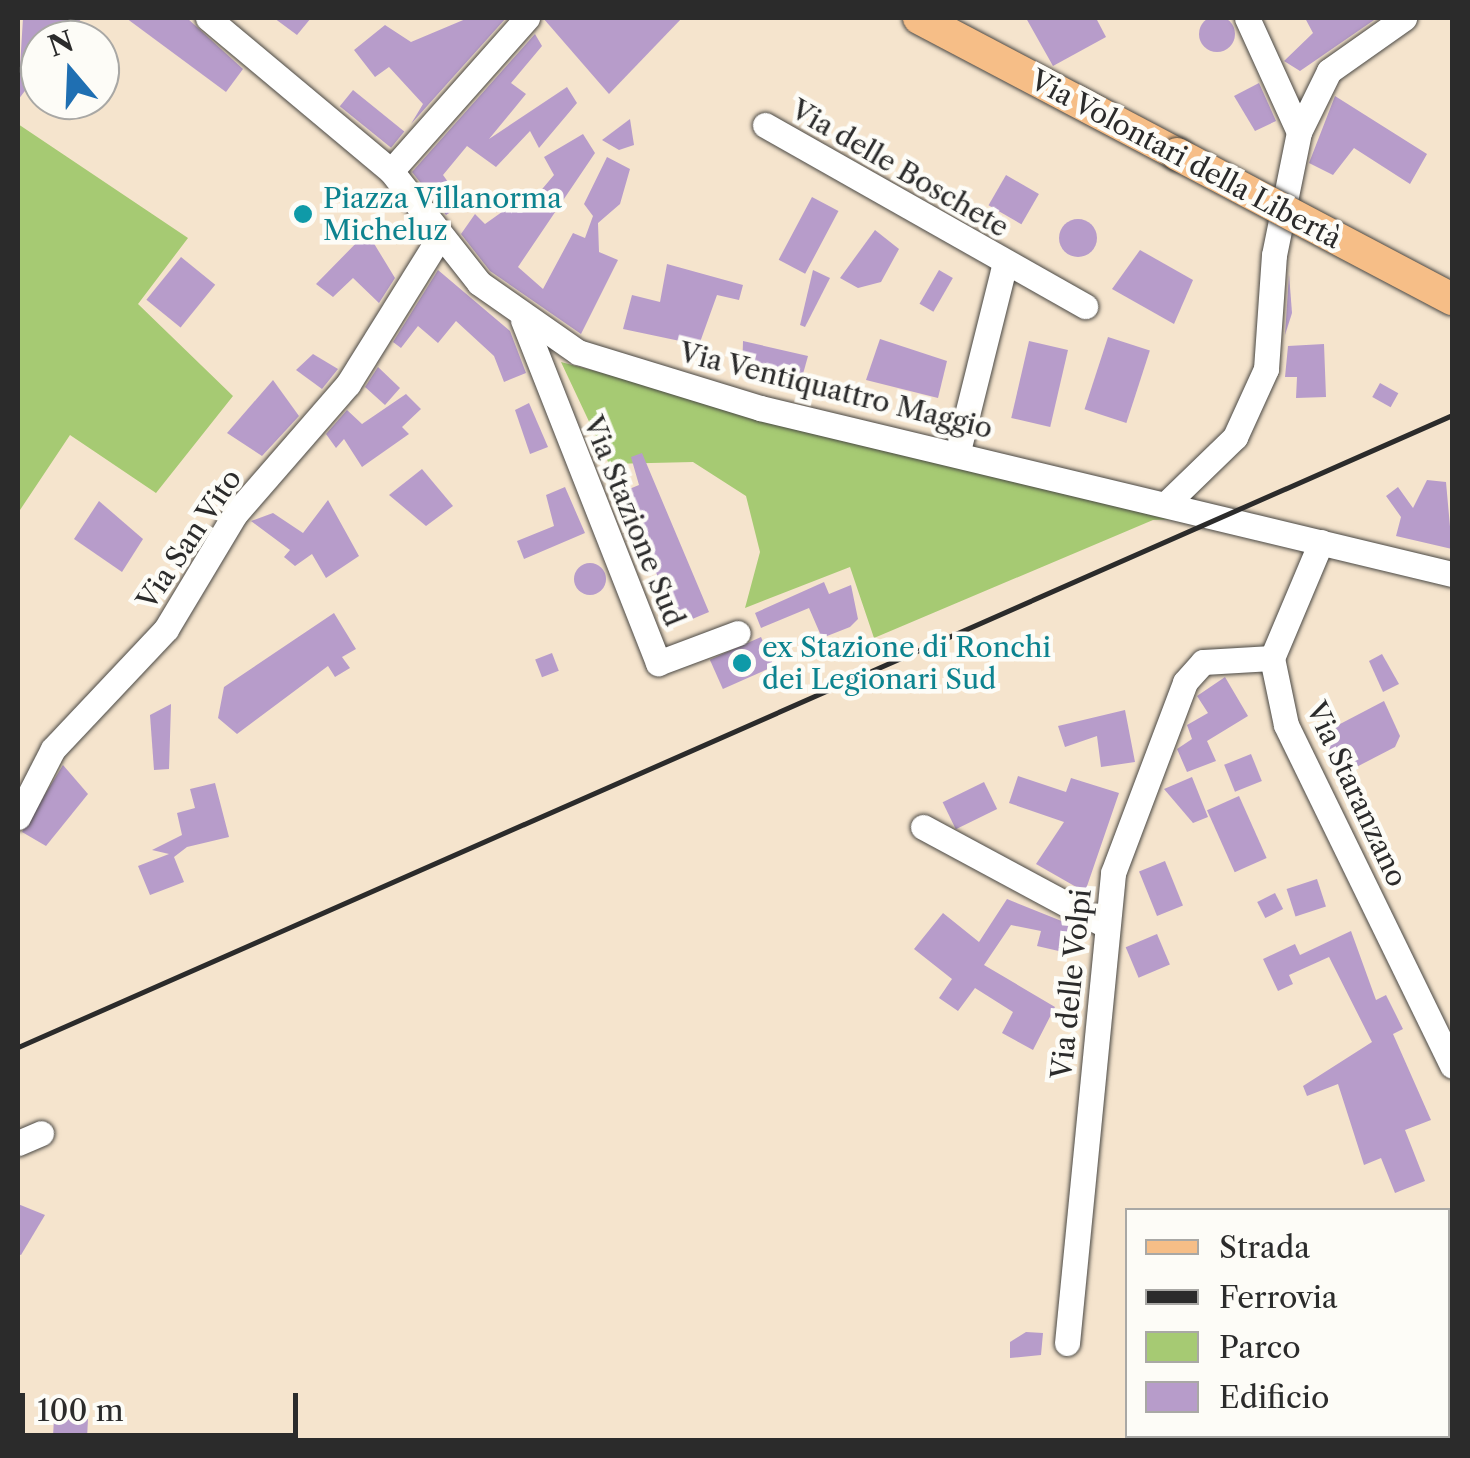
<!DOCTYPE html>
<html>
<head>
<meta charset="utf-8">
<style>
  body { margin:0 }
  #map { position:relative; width:1470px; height:1458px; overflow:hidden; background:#f5e4cd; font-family:"Libre Caslon Text",serif }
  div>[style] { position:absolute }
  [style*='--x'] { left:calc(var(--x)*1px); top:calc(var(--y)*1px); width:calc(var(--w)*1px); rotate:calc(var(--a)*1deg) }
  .green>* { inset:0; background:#a6ca73 }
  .building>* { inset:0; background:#b79cca; transform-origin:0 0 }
  .round { border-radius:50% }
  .roads { filter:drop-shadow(0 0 2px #494743) drop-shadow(0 0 2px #494743) }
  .minor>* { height:25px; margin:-12.5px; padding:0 12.5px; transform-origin:12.5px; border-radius:12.5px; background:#fff }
  .major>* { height:32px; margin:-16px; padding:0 16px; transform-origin:16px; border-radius:16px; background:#f6be87 }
  .rail>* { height:5px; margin:-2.5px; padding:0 2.5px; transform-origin:2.5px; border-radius:2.5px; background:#2b2b2b }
  .bridges { filter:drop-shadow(0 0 2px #494743) drop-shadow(0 0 2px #494743) }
  .major-bridge>* { height:32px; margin:-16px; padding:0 16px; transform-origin:16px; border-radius:16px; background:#f6be87 }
  .dots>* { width:28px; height:28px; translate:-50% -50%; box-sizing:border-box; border:5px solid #fdfcf7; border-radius:50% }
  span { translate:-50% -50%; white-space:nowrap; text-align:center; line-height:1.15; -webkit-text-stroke:9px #fdfcf7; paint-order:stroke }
  .street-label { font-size:28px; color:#2b2b2b }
  .culture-label { font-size:28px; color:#0d838f }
  .left { translate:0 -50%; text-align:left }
  .frame { position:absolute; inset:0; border:20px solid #2b2b2b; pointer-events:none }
  .legend { position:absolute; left:1125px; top:1208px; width:325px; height:230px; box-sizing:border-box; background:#fdfcf7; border:2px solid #a9a8a5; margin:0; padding:12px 18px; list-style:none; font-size:30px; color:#2b2b2b }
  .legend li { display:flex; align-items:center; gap:20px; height:50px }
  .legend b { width:50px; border:2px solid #a9a8a5 }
  .north { position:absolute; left:20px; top:20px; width:100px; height:100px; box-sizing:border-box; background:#fdfcf7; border:2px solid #a9a8a5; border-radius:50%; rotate:341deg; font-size:28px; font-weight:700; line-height:40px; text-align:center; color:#2b2b2b }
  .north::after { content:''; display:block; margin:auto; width:35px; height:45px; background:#1f6fb2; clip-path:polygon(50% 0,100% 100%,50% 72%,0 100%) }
  .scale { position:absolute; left:20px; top:1393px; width:278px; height:45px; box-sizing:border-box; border:5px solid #2b2b2b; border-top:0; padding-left:12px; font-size:30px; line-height:35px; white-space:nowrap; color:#2b2b2b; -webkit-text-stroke:8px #fdfcf7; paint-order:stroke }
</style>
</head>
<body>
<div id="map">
  <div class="green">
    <i style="clip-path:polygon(18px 124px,188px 238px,138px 304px,233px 396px,156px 493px,70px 435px,18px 513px)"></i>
    <i style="clip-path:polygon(561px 362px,846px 438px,1180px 519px,1153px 520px,874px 638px,850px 567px,745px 608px,760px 552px,746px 496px,693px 462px,609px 464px)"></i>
  </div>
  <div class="building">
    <i class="round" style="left:1199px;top:16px;width:36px;height:36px"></i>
    <i style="clip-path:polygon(23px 18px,82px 18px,64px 40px,40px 40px,40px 71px,18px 100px)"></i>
    <i style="clip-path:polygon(126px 18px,187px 18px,243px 69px,226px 92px)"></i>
    <i style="clip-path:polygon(274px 18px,311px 18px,297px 35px)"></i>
    <i style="clip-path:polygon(468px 18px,506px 18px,411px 124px,423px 104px,389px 67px,375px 77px,354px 50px,385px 25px,411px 42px)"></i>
    <i style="clip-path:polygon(543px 18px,682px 18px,609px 94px)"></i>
    <i style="clip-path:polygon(1026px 18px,1096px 18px,1106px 37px,1053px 66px)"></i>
    <i style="clip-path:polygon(1305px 18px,1377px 18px,1300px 71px,1284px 61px,1313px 33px)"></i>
    <i style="clip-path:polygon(535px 34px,542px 46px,511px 83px,526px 94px,489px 139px,567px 87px,577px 103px,539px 148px,530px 131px,496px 167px,467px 146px,443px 175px,464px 204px,446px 215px,412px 172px)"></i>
    <i style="clip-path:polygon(1259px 83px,1276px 121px,1255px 131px,1234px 96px)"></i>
    <i style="left:353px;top:90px;width:66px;height:21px;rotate:39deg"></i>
    <i style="clip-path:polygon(1335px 96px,1427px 154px,1410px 184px,1354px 148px,1333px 175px,1309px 163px)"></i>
    <i style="clip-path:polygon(630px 119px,634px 145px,619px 150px,602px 140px)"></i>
    <i style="clip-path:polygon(583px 134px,595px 153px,518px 267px,543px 289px,573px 233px,585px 238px,593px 216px,584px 204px,607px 157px,630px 169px,620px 204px,598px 223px,599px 252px,618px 260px,581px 334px,490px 271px,461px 234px,475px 214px,485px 224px,526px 195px,532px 201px,554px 175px,544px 157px)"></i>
    <i style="left:1006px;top:175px;width:38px;height:35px;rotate:30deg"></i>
    <i style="left:812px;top:197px;width:30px;height:71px;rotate:28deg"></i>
    <i class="round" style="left:1059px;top:219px;width:38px;height:38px"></i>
    <i style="clip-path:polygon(875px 230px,899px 249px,881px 282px,858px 288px,840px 278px)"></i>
    <i style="clip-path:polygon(367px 232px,395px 278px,379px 303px,353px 278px,333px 297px,316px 284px)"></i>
    <i style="clip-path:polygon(1140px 250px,1193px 280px,1174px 324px,1112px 289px)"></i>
    <i style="left:181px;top:257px;width:44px;height:55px;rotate:39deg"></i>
    <i style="clip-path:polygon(667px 264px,743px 285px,739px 300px,717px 295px,699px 345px,623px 329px,632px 295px,660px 302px)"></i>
    <i style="clip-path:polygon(438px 270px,510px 331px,526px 373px,504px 382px,494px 356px,456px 321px,438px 343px,418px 326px,401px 348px,393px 342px)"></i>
    <i style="clip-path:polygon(813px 270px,830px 278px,805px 327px,800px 325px)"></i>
    <i style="left:939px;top:270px;width:16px;height:39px;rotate:30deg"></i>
    <i style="clip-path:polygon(1289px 274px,1292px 313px,1285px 335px)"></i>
    <i style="left:1108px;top:337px;width:44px;height:76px;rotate:18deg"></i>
    <i style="clip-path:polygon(880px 339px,947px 361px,938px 398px,866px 380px)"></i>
    <i style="clip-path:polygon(743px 341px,808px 356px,798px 392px,742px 374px)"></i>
    <i style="left:1029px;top:341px;width:40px;height:79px;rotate:13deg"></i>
    <i style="clip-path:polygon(1324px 344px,1326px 397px,1296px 398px,1297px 377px,1285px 377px,1288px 346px)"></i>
    <i style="clip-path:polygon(313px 354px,338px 369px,322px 389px,296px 370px)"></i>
    <i style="clip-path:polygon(378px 367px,400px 388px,385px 405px,365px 387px)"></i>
    <i style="clip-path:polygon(273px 380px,299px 416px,262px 456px,227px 433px)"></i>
    <i style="left:1380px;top:383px;width:21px;height:16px;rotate:29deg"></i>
    <i style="clip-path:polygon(406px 394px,421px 409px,402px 427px,409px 434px,362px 467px,344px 439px,336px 448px,326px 434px,347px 410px,362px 424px)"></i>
    <i style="clip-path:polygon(529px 403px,548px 447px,530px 454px,515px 410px)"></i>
    <i style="clip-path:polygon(642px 453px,709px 612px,678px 625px,622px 492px,639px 485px,631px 457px)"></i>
    <i style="clip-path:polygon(422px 469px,453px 506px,426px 526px,389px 495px)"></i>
    <i style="clip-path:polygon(1427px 480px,1446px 482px,1452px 549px,1396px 536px,1401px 517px,1386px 496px,1398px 487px,1413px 508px)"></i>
    <i style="clip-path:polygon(565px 487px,585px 533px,524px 559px,517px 541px,554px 526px,546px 495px)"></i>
    <i style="clip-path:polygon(328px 500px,359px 556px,326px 578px,312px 554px,295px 566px,284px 557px,290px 550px,251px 521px,273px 513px,303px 533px)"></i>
    <i style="clip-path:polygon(99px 501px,143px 539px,122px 572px,74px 539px)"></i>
    <i class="round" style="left:574px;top:563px;width:32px;height:32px"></i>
    <i style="clip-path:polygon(824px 582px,829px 594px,851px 585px,858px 619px,850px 627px,822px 638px,809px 608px,761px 628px,755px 613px)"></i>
    <i style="clip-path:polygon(334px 613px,356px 649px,342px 657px,350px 668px,335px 677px,328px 666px,237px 734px,218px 718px,224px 687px)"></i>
    <i style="left:761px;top:637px;width:32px;height:56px;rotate:66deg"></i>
    <i style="left:552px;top:653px;width:19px;height:18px;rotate:69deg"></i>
    <i style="clip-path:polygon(1382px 654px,1399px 684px,1383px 692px,1369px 661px)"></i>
    <i style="clip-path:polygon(1225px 677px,1248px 716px,1207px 741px,1216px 761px,1187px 772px,1177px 749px,1192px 739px,1187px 725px,1208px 713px,1197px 696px)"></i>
    <i style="clip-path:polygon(1384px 701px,1400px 736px,1395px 747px,1341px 775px,1319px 735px)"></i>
    <i style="clip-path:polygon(171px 704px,169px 769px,154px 770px,150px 715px)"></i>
    <i style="clip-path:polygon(1125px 710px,1135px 762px,1101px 767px,1097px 736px,1065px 747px,1058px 726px)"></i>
    <i style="left:1251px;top:754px;width:29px;height:29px;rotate:68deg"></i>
    <i style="clip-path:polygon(63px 765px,88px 794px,46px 846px,22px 832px)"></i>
    <i style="clip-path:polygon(1018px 776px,1066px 792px,1071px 778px,1119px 793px,1085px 892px,1036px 864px,1064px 822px,1009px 803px)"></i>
    <i style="clip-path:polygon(1192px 777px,1208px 817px,1193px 823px,1164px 789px)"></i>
    <i style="left:984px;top:782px;width:30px;height:46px;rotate:64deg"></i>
    <i style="clip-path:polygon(215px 783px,229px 837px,187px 847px,174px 857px,184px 882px,150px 895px,138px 866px,169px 854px,152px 850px,182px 835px,177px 813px,195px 808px,190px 789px)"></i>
    <i style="left:1239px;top:796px;width:68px;height:35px;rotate:66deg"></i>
    <i style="left:1165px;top:861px;width:48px;height:28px;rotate:68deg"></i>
    <i style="left:1317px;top:879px;width:29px;height:32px;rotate:72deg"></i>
    <i style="left:1275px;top:893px;width:18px;height:20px;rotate:63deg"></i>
    <i style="clip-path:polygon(1007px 899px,1069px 924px,1063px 952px,1037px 946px,1041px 931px,1011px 925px,984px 965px,1055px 1007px,1033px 1050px,1002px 1033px,1013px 1012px,975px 988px,958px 1011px,939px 998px,952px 979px,914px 949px,943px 913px,979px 942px)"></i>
    <i style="clip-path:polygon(1351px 931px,1376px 1000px,1386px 995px,1403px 1029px,1393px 1034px,1431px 1120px,1405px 1130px,1425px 1181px,1395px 1193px,1381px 1158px,1364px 1165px,1338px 1084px,1307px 1096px,1303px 1086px,1372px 1042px,1329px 957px,1289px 975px,1293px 984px,1278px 991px,1263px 959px,1295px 944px,1300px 955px)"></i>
    <i style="left:1157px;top:934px;width:33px;height:34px;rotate:67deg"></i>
    <i style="clip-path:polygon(18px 1204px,45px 1215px,21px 1255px,18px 1254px)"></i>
    <i style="clip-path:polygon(1026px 1332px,1043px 1333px,1041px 1355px,1010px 1358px,1010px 1342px)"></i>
    <i style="left:88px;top:1419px;width:21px;height:34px;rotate:93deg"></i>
  </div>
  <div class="roads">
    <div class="minor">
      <i style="--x:208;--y:18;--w:239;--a:39.9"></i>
      <i style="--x:391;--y:171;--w:142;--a:51.8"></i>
      <i style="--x:479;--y:283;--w:121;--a:34.9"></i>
      <i style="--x:578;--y:352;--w:190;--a:17.1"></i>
      <i style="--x:760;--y:408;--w:712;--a:13.49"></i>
      <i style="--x:765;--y:125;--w:368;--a:29.5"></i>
      <i style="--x:1299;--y:132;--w:68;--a:-63.8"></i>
      <i style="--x:1329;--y:71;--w:92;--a:-35.2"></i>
      <i style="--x:391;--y:171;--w:205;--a:-48.4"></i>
      <i style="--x:523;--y:320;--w:369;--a:68.5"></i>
      <i style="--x:658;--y:663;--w:85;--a:-20.6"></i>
      <i style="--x:958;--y:451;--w:194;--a:-76"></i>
      <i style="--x:1167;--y:503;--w:95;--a:-44.1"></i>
      <i style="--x:1235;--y:437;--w:75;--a:-65.5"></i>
      <i style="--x:1266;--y:369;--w:114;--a:-86"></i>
      <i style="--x:1274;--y:255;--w:126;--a:-78.5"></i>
      <i style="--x:1299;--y:132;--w:125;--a:-114.5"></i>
      <i style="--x:1321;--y:542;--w:126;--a:112.9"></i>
      <i style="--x:1272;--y:658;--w:68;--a:78.2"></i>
      <i style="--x:1286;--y:725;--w:379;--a:64"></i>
      <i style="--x:18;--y:817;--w:76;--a:-62.8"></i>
      <i style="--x:53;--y:749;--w:165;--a:-46.7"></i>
      <i style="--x:166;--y:629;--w:134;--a:-59"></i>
      <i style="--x:235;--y:514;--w:172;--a:-49"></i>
      <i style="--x:348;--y:384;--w:168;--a:-58.1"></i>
      <i style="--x:923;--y:827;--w:207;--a:28.3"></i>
      <i style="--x:18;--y:1143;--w:25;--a:-23"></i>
      <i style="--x:1067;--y:1343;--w:472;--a:-84.4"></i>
      <i style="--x:1113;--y:873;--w:204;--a:-69.3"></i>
      <i style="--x:1185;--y:682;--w:27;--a:-48"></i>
      <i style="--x:1203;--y:662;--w:69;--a:-3.3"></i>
    </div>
    <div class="major">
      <i style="--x:919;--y:18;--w:292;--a:27.8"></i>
    </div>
  </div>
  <div class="rail">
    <i style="--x:18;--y:1047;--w:1567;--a:-23.78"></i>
  </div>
  <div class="bridges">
    <div class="major-bridge">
      <i style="--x:1177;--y:154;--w:311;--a:27.8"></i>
    </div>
  </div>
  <div class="dots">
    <i style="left:303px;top:214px;background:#0f9aa8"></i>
    <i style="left:742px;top:663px;background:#0f9aa8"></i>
  </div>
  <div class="street-label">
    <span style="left:1186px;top:159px;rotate:28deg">Via Volontari della Libertà</span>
    <span style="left:900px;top:168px;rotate:30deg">Via delle Boschete</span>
    <span style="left:836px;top:390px;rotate:14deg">Via Ventiquattro Maggio</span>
    <span style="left:634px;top:521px;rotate:68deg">Via Stazione Sud</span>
    <span style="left:189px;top:539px;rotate:-56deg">Via San Vito</span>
    <span style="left:1357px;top:794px;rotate:65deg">Via Staranzano</span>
    <span style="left:1071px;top:984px;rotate:-84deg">Via delle Volpi</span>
  </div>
  <div class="culture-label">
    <span class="left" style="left:323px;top:214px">Piazza Villanorma<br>Micheluz</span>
    <span class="left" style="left:762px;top:663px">ex Stazione di Ronchi<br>dei Legionari Sud</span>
  </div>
  <div class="frame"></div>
  <ul class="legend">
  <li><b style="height:12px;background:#f6be87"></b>Strada</li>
  <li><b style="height:12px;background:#2b2b2b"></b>Ferrovia</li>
  <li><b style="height:28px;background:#a6ca73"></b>Parco</li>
  <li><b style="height:28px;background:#b79cca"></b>Edificio</li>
  </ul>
  <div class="north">N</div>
  <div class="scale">100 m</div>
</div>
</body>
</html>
